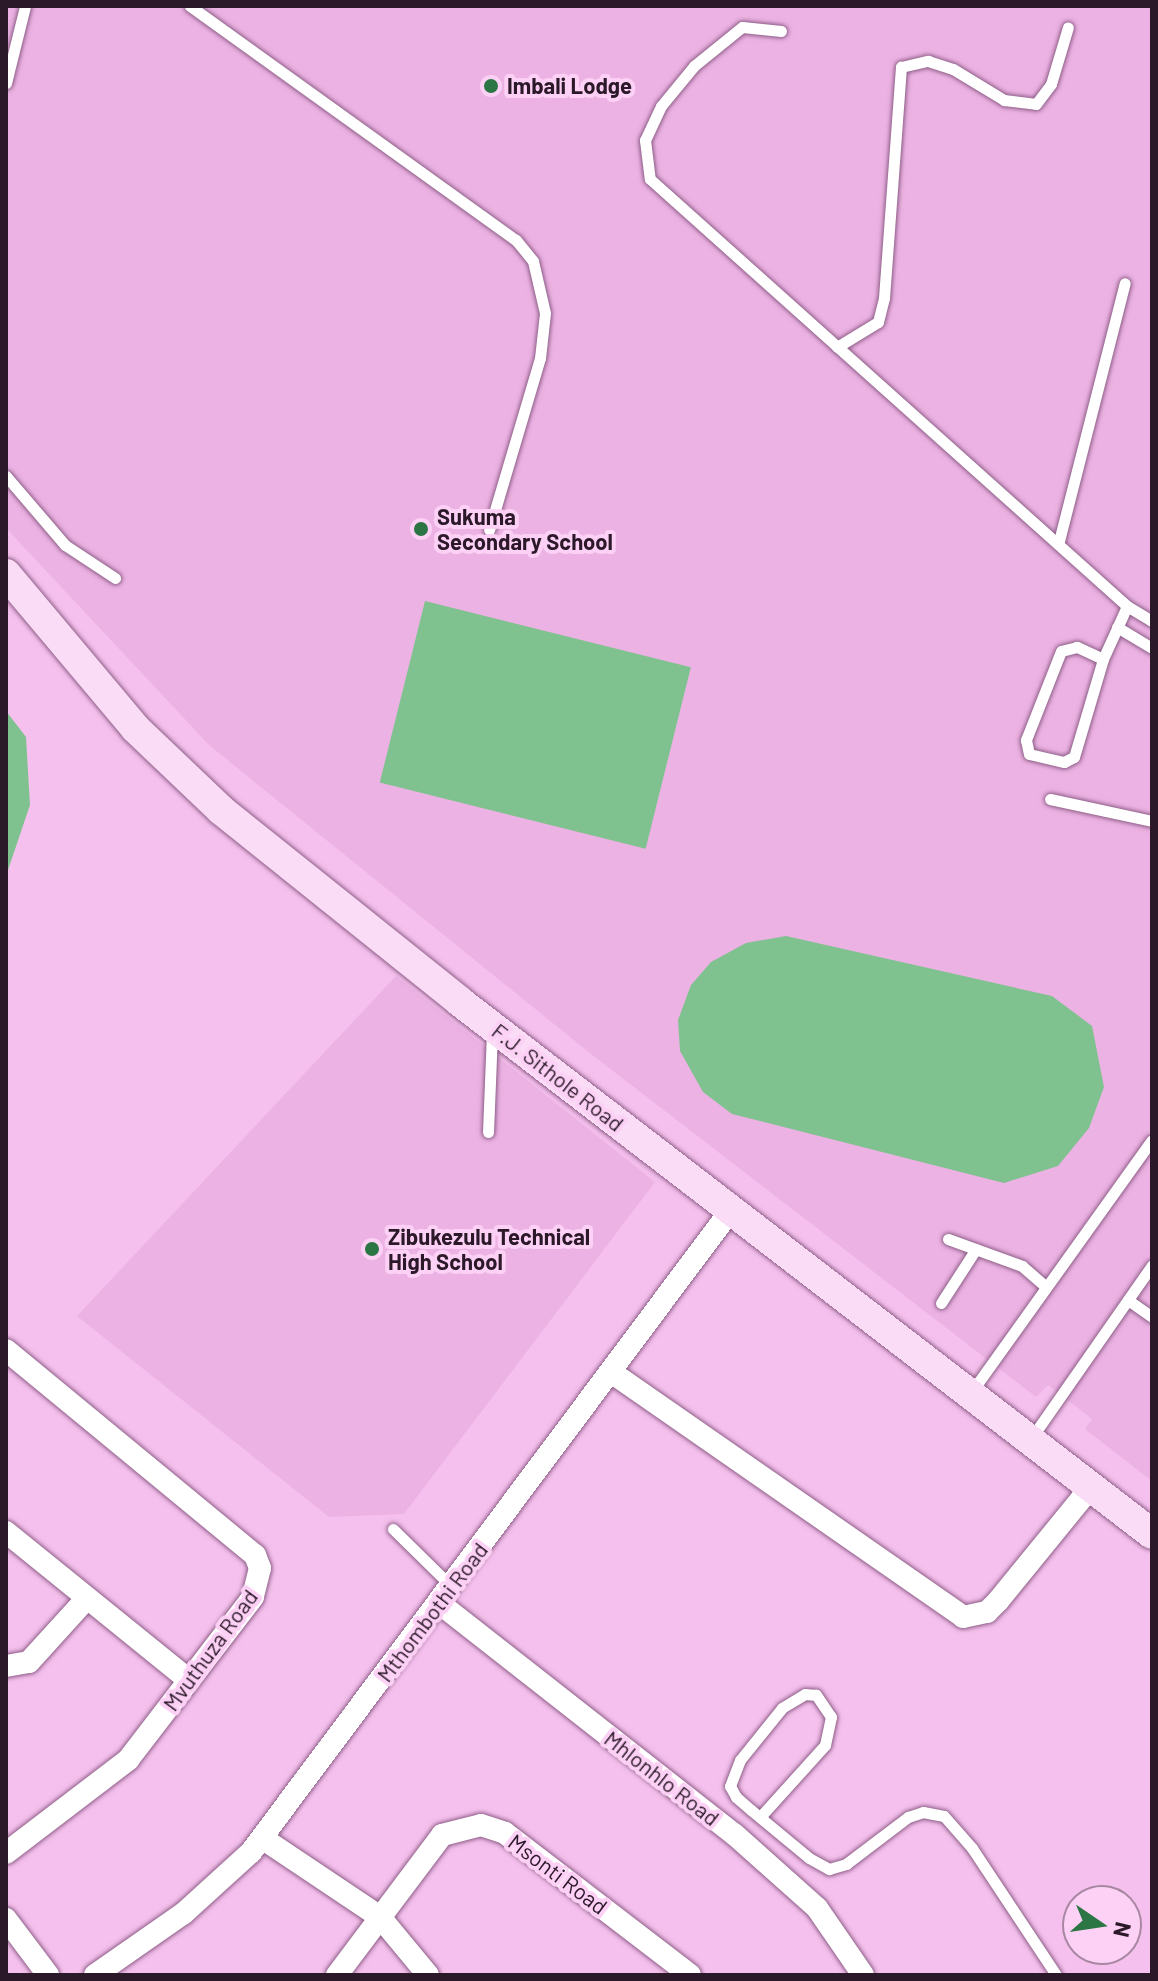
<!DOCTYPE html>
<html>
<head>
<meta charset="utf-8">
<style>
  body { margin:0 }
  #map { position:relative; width:1158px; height:1981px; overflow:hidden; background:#f5c0ed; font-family:Barlow,sans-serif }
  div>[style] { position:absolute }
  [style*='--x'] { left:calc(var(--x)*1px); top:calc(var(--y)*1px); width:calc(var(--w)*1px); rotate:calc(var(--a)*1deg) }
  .built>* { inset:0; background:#ecb2e3 }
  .green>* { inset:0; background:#80c190; transform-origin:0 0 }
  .roads { filter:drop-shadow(0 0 2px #8e5f88) drop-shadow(0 0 2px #8e5f88) }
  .lane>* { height:11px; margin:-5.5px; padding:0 5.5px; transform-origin:5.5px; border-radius:5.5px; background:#fff }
  .street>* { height:22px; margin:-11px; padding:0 11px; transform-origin:11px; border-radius:11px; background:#fff }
  .secondary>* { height:30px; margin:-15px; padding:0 15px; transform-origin:15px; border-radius:15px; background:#fadcf6 }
  .dots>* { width:22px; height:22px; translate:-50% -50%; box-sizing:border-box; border:4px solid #fcd1f5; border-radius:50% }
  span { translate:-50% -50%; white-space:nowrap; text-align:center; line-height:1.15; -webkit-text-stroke:8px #fcd1f5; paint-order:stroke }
  .poi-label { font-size:22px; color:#2b1829; font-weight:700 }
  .left { translate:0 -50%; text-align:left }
  .street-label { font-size:22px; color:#2b1829 }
  .frame { position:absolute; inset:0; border:8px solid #2b1829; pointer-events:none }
  .north { position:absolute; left:1062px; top:1885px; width:80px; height:80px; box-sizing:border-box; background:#fcd1f5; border:2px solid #a887a3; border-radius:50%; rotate:103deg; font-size:22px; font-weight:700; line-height:32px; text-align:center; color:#2b1829 }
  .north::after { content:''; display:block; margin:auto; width:28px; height:36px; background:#2b7644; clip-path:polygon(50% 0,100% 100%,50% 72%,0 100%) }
</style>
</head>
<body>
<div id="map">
  <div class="built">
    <i style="clip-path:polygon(6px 6px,1152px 6px,1152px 1481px,1085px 1429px,1092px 1419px,1048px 1385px,1036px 1397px,591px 1054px,209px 745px,6px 528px)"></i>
    <i style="clip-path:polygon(396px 976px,655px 1182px,404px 1514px,329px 1517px,77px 1316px)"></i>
  </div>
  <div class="green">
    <i style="left:425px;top:601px;width:274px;height:187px;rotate:14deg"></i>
    <i style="clip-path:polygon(6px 711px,26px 737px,30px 805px,6px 876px)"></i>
    <i style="clip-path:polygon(786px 936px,1052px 996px,1092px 1026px,1104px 1087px,1089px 1128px,1058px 1166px,1004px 1183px,732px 1114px,703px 1092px,680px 1051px,678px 1020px,691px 985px,711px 962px,746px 943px)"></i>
  </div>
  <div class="roads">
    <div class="lane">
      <i style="--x:190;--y:6;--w:401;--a:35.7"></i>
      <i style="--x:516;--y:240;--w:27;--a:51"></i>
      <i style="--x:533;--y:261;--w:53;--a:77"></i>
      <i style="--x:545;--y:313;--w:45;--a:96.3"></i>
      <i style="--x:540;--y:358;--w:179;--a:106.5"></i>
      <i style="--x:781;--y:31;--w:39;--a:-174"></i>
      <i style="--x:742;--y:27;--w:62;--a:140.9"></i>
      <i style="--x:694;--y:66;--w:52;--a:129.5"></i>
      <i style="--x:661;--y:106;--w:38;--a:115"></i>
      <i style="--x:645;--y:140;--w:39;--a:83"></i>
      <i style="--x:650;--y:179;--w:640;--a:41.83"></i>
      <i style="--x:1127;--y:606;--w:29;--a:31"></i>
      <i style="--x:6;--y:83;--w:79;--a:-76.1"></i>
      <i style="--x:837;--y:347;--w:48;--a:-31.4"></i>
      <i style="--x:878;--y:322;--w:25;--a:-76"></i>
      <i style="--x:884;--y:298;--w:232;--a:-85.8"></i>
      <i style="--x:901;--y:67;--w:28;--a:-13"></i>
      <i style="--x:928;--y:61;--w:26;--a:18"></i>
      <i style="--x:953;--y:69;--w:60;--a:31.3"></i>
      <i style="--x:1004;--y:100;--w:32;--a:7"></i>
      <i style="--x:1036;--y:104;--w:25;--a:-53"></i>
      <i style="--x:1051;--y:84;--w:59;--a:-73.4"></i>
      <i style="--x:6;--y:476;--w:91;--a:49.5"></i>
      <i style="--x:65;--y:545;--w:60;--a:33.4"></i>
      <i style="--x:1059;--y:541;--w:266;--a:-75.7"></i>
      <i style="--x:1117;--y:627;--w:41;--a:31"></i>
      <i style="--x:1103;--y:659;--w:29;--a:-155"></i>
      <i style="--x:1077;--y:647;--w:16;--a:166"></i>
      <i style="--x:1061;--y:651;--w:96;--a:111.5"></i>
      <i style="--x:1026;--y:740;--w:14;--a:78"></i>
      <i style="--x:1029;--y:754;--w:36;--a:13"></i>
      <i style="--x:1064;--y:762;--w:11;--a:-27"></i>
      <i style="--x:1074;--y:757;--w:102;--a:-73.5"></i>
      <i style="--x:1103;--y:659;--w:58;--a:-65.6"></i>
      <i style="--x:1050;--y:799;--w:104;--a:12.2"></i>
      <i style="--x:488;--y:1132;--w:101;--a:-87.7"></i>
      <i style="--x:948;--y:1239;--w:79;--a:20"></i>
      <i style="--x:1022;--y:1266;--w:32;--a:41"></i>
      <i style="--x:1128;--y:1300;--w:29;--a:35"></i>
      <i style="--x:941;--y:1303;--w:64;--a:-57.1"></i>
      <i style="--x:970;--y:1394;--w:312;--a:-54.4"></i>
      <i style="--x:1030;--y:1440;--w:213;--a:-55.1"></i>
      <i style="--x:393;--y:1529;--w:81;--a:44.5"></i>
      <i style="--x:760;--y:1817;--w:97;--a:-47.9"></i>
      <i style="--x:825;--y:1745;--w:29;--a:-78"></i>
      <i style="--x:831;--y:1717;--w:27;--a:-124"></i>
      <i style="--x:816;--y:1695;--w:11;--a:-175"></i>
      <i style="--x:805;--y:1694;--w:27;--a:149"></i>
      <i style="--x:782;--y:1708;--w:67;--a:128.9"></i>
      <i style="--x:740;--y:1760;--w:28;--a:111"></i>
      <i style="--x:730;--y:1786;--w:13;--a:61"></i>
      <i style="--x:736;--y:1797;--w:20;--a:41"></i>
      <i style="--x:751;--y:1810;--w:75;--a:39.6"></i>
      <i style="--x:809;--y:1858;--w:23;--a:29"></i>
      <i style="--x:829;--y:1869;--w:18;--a:-16"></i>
      <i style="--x:846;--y:1864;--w:78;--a:-37.2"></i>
      <i style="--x:908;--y:1817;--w:16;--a:-18"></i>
      <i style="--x:923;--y:1812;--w:21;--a:11"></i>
      <i style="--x:944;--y:1816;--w:43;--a:48.8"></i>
      <i style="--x:972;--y:1848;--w:152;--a:56.5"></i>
    </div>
    <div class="street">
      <i style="--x:6;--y:1350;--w:323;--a:39.5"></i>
      <i style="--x:255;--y:1555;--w:14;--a:69"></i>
      <i style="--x:260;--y:1568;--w:30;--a:104"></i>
      <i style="--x:253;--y:1597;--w:205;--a:127.5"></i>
      <i style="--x:128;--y:1760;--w:153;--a:142.7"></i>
      <i style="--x:611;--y:1372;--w:429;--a:34.8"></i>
      <i style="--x:963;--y:1617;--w:25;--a:-12"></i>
      <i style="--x:987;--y:1612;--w:16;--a:-45"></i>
      <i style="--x:998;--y:1601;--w:146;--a:-50.8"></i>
      <i style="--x:6;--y:1532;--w:235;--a:39"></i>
      <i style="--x:439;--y:1603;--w:375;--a:38.1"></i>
      <i style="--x:734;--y:1834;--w:111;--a:41.7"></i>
      <i style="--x:817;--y:1908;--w:81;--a:55.5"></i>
      <i style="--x:6;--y:1666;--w:23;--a:-10"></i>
      <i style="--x:29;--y:1662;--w:86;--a:-47.8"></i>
      <i style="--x:262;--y:1838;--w:142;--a:33.8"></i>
      <i style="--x:380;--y:1917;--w:75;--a:50.4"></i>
      <i style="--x:6;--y:1919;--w:70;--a:53.1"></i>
      <i style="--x:95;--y:1975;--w:108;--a:-34.9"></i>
      <i style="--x:184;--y:1913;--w:91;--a:-42.3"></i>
      <i style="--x:251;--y:1852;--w:802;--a:-53.22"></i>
      <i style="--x:337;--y:1975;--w:175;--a:-53.1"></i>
      <i style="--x:442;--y:1835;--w:40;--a:-14.4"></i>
      <i style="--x:481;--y:1825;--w:25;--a:18"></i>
      <i style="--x:505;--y:1833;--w:233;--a:37.5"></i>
    </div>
    <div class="secondary">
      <i style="--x:6;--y:574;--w:201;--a:50"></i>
      <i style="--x:135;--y:728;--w:119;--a:43.6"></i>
      <i style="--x:221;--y:810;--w:305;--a:38.7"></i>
      <i style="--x:459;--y:1001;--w:874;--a:37.56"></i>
    </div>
  </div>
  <div class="dots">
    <i style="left:491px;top:86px;background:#2b7644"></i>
    <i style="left:421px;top:529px;background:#2b7644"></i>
    <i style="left:372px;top:1249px;background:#2b7644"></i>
  </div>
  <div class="poi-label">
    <span class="left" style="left:507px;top:86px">Imbali Lodge</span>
    <span class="left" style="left:437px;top:529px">Sukuma<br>Secondary School</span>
    <span class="left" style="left:388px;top:1249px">Zibukezulu Technical<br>High School</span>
  </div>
  <div class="street-label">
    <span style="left:558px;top:1077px;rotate:38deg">F.J. Sithole Road</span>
    <span style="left:432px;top:1612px;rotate:-53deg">Mthombothi Road</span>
    <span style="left:210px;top:1650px;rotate:-54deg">Mvuthuza Road</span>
    <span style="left:662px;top:1778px;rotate:38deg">Mhlonhlo Road</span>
    <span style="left:558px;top:1874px;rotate:37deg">Msonti Road</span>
  </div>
  <div class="frame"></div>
  <div class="north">N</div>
</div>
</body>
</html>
